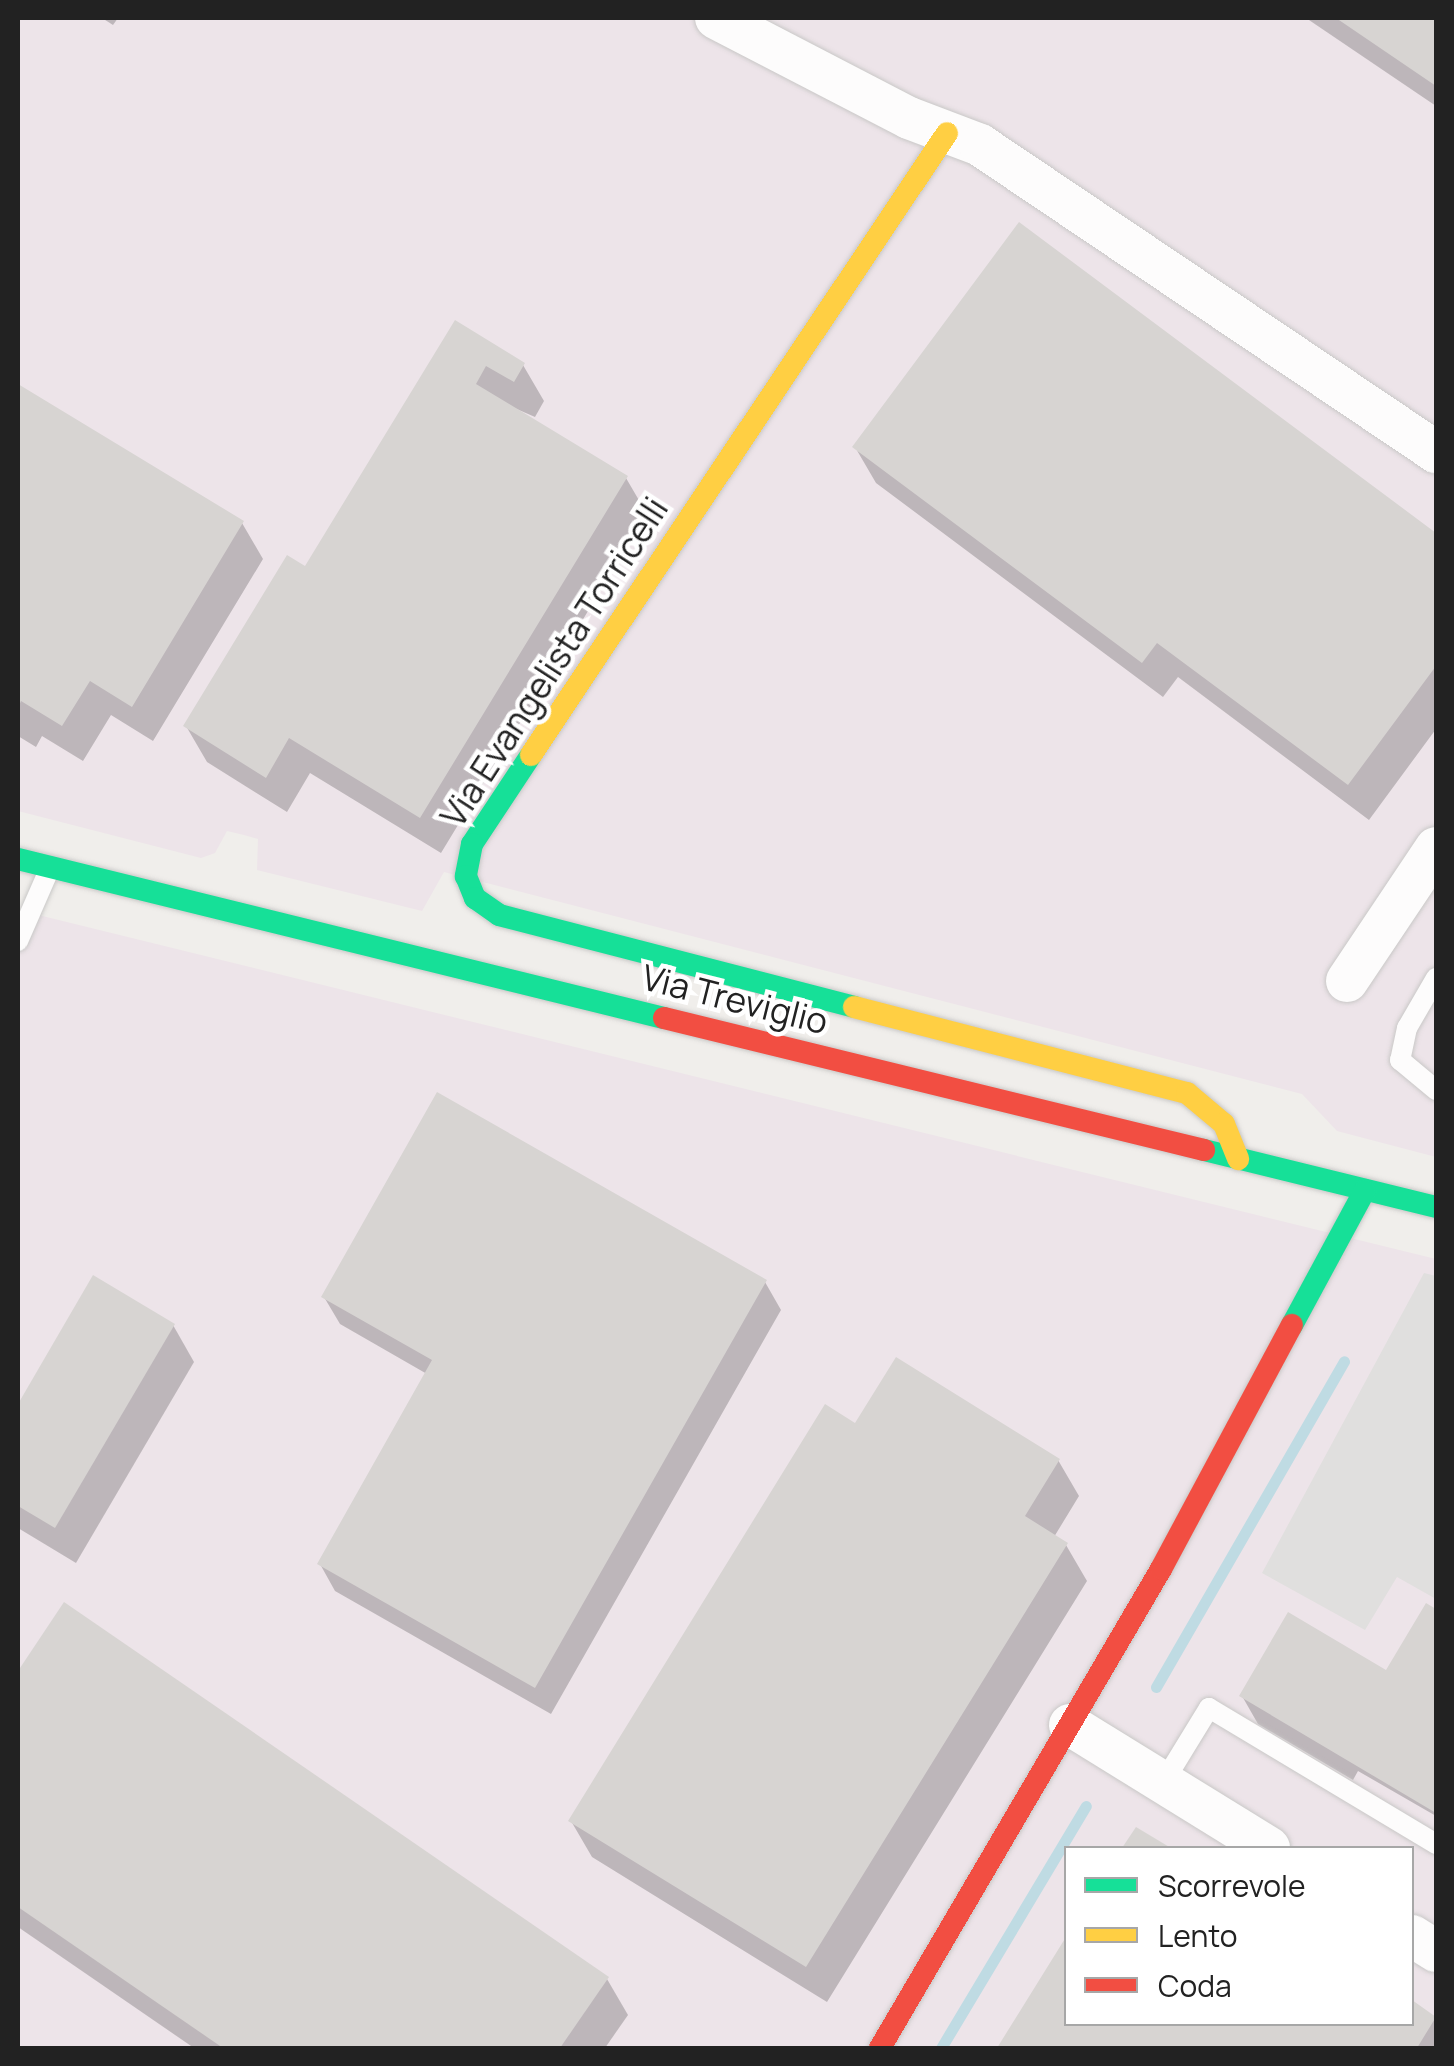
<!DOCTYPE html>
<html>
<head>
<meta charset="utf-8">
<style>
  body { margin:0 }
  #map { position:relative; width:1454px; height:2066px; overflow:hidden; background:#f0eeeb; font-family:Manrope,sans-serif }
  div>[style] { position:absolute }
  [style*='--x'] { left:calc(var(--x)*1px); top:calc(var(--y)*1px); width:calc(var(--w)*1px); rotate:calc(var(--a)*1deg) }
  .industrial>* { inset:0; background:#ede4e9 }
  .parking>* { inset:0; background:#e0dfde }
  .shadow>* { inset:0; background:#0003 }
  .stream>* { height:11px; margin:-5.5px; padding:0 5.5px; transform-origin:5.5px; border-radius:5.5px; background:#bfdbe3 }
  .building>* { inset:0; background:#d7d4d2 }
  .roads { filter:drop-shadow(0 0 2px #c9c8c7) drop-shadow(0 0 2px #c9c8c7) }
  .lane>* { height:20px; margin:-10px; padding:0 10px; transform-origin:10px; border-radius:10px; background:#fdfcfc }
  .street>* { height:42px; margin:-21px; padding:0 21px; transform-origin:21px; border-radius:21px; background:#fdfcfc }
  .fast>* { height:22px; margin:-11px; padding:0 11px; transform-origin:11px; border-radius:11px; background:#16e098 }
  .slow>* { height:22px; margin:-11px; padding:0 11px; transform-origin:11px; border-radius:11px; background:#ffcf43 }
  .jam>* { height:22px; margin:-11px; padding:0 11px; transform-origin:11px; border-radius:11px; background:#f24e42 }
  span { translate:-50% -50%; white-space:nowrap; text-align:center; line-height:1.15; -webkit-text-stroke:9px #fff; paint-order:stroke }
  .street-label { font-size:35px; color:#222 }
  .frame { position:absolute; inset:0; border:20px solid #222; pointer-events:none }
  .legend { position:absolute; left:1064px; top:1846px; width:350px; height:180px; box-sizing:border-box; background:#fff; border:2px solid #a7a7a7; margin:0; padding:12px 18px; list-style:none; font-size:30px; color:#222 }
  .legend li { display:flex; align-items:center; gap:20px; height:50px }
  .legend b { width:50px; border:2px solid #a7a7a7 }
</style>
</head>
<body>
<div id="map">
  <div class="industrial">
    <i style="clip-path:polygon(18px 18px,1436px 18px,1436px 1157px,1337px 1131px,1302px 1094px,444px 872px,422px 911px,257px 870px,258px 839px,244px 835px,227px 831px,215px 853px,201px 858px,18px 811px)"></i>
    <i style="clip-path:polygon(evenodd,18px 910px,1436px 1259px,1436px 2048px,18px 2048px,18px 910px,1066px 1848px,1412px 1848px,1412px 2024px,1066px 2024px,1066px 1848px)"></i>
  </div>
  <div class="parking">
    <i style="clip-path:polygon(1424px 1273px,1436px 1276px,1436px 1599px,1397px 1577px,1365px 1630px,1262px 1573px)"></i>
  </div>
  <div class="shadow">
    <i style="clip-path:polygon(102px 18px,118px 18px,113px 25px)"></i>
    <i style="clip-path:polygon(1306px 18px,1436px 18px,1436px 106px)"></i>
    <i style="clip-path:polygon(1019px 226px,1436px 536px,1436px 729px,1369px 820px,1178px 677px,1163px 697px,876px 483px,855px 447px)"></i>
    <i style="clip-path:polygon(456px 324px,523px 365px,544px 401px,535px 417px,505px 404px,626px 478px,647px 514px,441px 853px,310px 773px,287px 812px,207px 762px,186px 726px,306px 569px)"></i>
    <i style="clip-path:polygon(18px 387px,242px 523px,263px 559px,153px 741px,111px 715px,83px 761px,42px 736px,36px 747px,18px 736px)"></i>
    <i style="clip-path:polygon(94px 1278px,173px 1325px,194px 1362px,76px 1563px,18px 1528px,18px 1409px)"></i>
    <i style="clip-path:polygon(765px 1282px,781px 1310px,551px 1714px,335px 1591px,320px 1564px,427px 1374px,340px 1324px,324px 1297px)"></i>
    <i style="clip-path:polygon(855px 1427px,1058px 1460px,1079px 1496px,1054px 1537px,1066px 1545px,1087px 1581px,827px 2002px,592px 1857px,571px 1821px)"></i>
    <i style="clip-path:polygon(65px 1606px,607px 1979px,628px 2015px,605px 2048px,194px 2048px,18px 1927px,18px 1675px)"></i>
    <i style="clip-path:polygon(1427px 1606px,1436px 1612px,1436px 1816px,1358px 1771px,1353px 1780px,1258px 1724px,1242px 1696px,1387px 1674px)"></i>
    <i style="clip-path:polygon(1066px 1942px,1066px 2024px,1412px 2024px,1412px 2003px,1436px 2020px,1436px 2048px,1000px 2048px)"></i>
  </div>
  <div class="stream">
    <i style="--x:1156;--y:1687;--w:376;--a:-60"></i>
    <i style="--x:941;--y:2048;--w:282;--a:-59.1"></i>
  </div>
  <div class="building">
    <i style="clip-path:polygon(1336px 18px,1436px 18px,1436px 86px)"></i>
    <i style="clip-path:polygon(1019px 222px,1436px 533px,1436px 666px,1348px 785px,1157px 643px,1142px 663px,852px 447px)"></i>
    <i style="clip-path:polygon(455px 320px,525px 363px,514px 382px,486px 366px,476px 384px,628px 476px,420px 818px,289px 738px,266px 778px,183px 726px,287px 555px,305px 566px)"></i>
    <i style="clip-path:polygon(18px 384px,244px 521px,132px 707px,90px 681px,62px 726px,21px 701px,18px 708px)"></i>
    <i style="clip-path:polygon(437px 1092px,767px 1280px,535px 1688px,317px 1564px,432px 1360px,321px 1297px)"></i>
    <i style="clip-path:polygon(93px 1275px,175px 1324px,55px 1528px,18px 1506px,18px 1404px)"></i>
    <i style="clip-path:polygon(896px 1357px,1060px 1459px,1025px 1516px,1068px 1543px,806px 1967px,568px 1821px,825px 1404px,855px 1423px)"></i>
    <i style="clip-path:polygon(64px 1602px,609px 1977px,560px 2048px,223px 2048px,18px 1907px,18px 1671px)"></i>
    <i style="clip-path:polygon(1426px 1603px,1436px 1609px,1436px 1813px,1239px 1696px,1288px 1612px,1386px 1670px)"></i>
    <i style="clip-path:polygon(1136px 1827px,1171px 1848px,1122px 1848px)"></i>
    <i style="clip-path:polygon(1066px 1937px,1066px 2024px,1412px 2024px,1412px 2000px,1436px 2017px,1417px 2048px,997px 2048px)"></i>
  </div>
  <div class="roads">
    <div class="lane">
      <i style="--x:18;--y:941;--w:77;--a:-66.4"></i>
      <i style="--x:1436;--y:978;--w:58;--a:120.1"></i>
      <i style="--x:1407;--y:1028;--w:33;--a:102"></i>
      <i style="--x:1400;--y:1060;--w:47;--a:39.8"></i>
      <i style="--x:1163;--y:1783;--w:88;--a:-58.5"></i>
      <i style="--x:1209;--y:1708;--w:265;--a:30.9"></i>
    </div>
    <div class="street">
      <i style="--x:716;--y:18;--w:217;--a:27.4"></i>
      <i style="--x:909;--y:118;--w:76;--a:20.8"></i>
      <i style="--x:980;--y:145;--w:550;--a:33.95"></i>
      <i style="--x:1347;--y:981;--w:160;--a:-56.2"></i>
      <i style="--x:1070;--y:1725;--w:234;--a:31.7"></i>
      <i style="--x:1412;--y:1936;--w:28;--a:32"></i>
    </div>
    <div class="fast">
      <i style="--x:531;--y:755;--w:107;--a:123.5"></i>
      <i style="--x:472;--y:844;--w:33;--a:101"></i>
      <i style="--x:466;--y:876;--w:24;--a:68"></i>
      <i style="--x:475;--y:898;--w:29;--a:35"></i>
      <i style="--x:499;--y:915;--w:367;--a:14.5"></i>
      <i style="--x:18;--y:859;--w:665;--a:13.83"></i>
      <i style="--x:1204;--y:1150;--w:239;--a:13.8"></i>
      <i style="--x:1292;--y:1325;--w:153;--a:-61.6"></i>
    </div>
    <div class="slow">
      <i style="--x:531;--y:755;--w:748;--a:-56.22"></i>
      <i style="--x:854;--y:1007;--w:344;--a:14.5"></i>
      <i style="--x:1187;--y:1093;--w:48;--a:40"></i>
      <i style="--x:1224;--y:1124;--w:38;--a:68"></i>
    </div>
    <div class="jam">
      <i style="--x:664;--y:1018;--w:556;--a:13.74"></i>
      <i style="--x:880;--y:2048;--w:555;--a:-59.6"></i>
      <i style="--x:1161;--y:1569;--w:277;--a:-61.8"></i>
    </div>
  </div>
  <div class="street-label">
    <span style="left:554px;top:662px;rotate:-57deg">Via Evangelista Torricelli</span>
    <span style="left:735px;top:999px;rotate:14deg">Via Treviglio</span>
  </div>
  <div class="frame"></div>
  <ul class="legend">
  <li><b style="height:12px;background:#16e098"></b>Scorrevole</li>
  <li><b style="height:12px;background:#ffcf43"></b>Lento</li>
  <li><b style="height:12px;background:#f24e42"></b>Coda</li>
  </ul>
</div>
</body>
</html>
